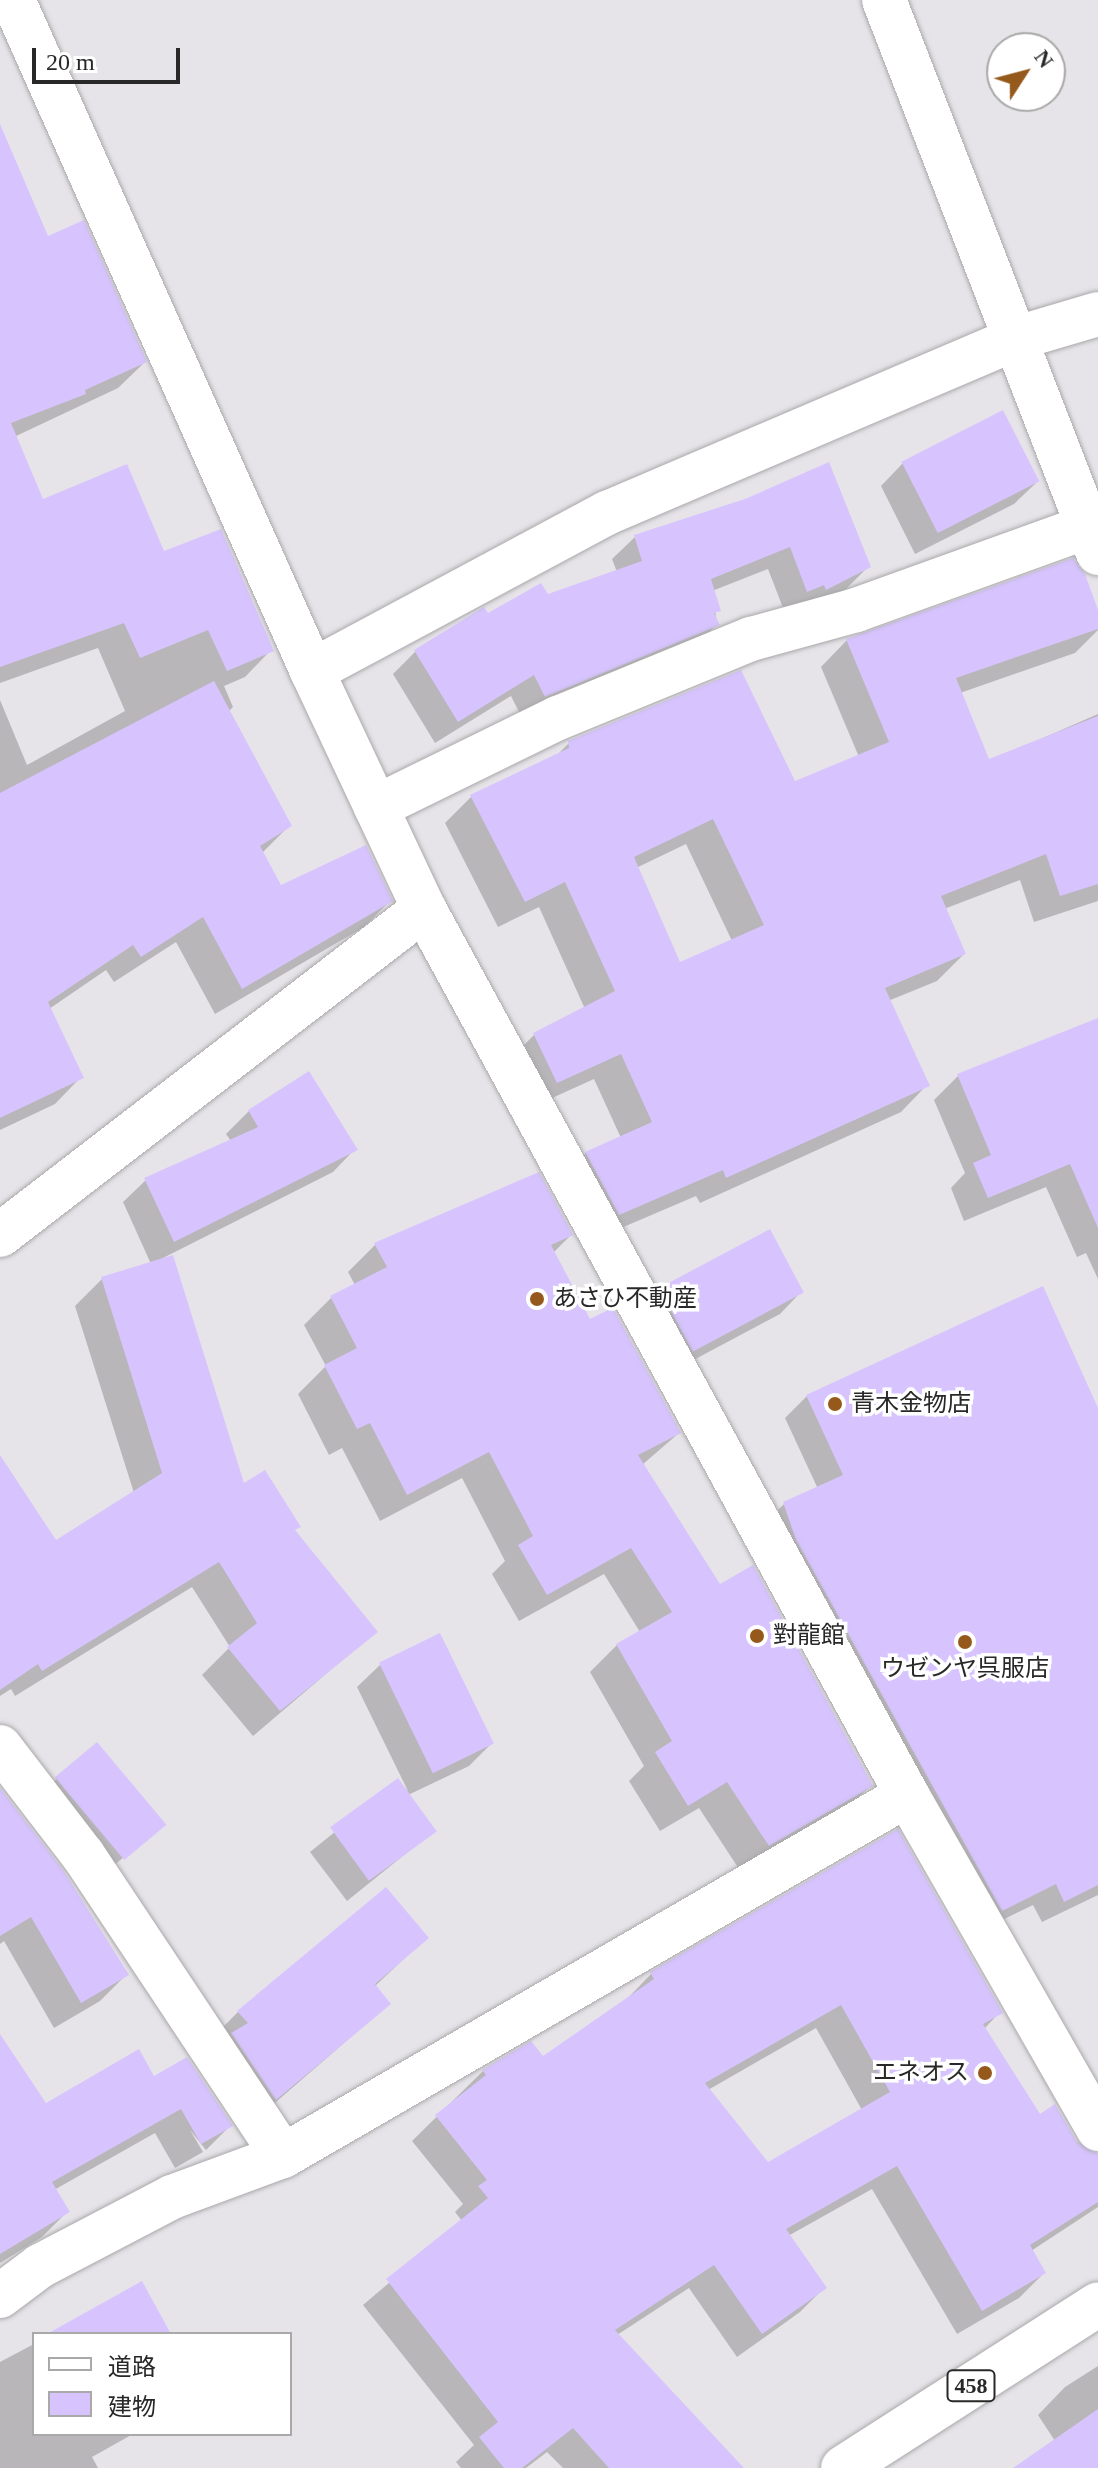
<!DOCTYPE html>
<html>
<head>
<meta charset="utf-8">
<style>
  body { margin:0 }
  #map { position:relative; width:1098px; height:2468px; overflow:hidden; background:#e6e4e8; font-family:"Times New Roman","Noto Sans JP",serif }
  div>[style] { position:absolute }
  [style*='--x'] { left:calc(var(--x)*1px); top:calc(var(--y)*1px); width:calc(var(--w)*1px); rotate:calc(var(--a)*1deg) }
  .shadow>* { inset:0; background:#0003; transform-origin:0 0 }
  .building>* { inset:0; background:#d7c4fe; transform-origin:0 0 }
  .roads { filter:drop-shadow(0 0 2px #aaa8ab) drop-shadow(0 0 2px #aaa8ab) }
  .minor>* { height:44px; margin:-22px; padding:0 22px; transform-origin:22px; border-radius:22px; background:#fff }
  .highway>* { height:44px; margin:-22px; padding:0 22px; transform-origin:22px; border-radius:22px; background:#fff }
  .dots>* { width:22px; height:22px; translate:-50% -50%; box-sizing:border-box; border:4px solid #fff; border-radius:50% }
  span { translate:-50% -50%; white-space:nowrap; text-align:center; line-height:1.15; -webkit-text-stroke:7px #fff; paint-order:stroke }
  .shield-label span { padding:2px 6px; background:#fff; border:2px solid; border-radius:6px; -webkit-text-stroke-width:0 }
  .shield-label { font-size:22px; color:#292829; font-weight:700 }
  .poi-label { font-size:24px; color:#292829 }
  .left { translate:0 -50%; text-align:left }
  .right { translate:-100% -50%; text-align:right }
  .legend { position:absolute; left:32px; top:2332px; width:260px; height:104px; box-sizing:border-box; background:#fff; border:2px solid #a9a9a9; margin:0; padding:10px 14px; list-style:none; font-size:24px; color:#292829 }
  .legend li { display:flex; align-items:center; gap:16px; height:40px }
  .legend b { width:40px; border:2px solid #a9a9a9 }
  .north { position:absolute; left:986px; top:32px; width:80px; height:80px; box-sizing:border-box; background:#fff; border:2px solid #a9a9a9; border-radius:50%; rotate:54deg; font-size:22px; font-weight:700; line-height:32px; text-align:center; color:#292829 }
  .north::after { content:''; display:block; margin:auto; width:28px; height:36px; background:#95591b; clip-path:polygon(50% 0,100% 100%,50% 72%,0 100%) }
  .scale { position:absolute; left:32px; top:48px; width:148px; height:36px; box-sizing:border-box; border:4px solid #292829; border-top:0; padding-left:10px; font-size:24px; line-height:28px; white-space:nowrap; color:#292829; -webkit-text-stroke:6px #fff; paint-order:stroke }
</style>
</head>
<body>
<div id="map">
  <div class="shadow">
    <i style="clip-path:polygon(0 180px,145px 362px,118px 388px,14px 437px,42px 502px,163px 554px,271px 650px,245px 677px,224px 686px,233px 707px,228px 712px,290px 825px,262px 853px,281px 888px,390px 901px,364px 927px,215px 1014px,176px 942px,114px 982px,106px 970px,49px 1009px,81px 1077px,55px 1104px,0 1130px,0 700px,27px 765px,125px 711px,98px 648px,0 683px)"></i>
    <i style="clip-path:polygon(903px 463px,1037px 482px,1014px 504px,915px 554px,881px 486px)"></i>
    <i style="clip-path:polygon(746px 501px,868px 567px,846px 589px,803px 611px,785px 613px,768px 569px,712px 591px,717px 624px,695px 647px,522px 718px,511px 696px,435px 743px,393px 674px,415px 652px,484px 610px,487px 616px,617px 572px,612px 559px,635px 537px)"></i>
    <i style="clip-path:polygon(evenodd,1098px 616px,1098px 630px,1075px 653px,960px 693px,988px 762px,1098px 714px,1098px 901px,1034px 922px,1020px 880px,944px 909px,964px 954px,937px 981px,888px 1001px,927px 1085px,901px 1112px,700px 1203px,696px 1196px,593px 1240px,559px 1180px,586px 1153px,621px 1138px,594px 1079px,530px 1108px,508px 1061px,534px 1035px,585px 1009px,539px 907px,498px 927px,445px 823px,471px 797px,554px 758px,569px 743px,794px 784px,859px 757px,821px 667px,847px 640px,1098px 616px,686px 844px,732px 941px,679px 965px,636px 868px,686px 844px)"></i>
    <i style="clip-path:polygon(1098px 1020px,1098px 1279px,1086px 1253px,1077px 1257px,1046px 1187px,964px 1221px,951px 1188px,965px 1173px,934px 1100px,958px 1076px)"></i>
    <i style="clip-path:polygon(249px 1111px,355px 1149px,333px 1172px,161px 1259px,243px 1486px,294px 1531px,375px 1632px,253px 1736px,202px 1675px,230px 1647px,192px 1587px,15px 1696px,11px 1689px,0 1696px,0 1459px,55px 1542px,134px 1493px,75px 1306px,102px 1279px,151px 1264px,123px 1202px,146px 1180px,231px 1141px,226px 1134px)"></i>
    <i style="clip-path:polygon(571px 1235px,553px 1253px,590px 1322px,679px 1433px,642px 1465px,719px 1587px,871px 1785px,844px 1812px,741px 1872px,699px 1808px,660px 1831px,629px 1781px,644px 1766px,590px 1672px,617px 1645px,640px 1632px,604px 1574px,519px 1621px,492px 1574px,505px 1561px,462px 1478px,380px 1521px,342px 1448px,329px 1455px,298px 1394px,326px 1366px,304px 1325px,331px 1298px,355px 1285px,348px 1272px,375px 1245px)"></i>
    <i style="clip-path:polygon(660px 1290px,802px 1291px,780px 1314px,671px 1372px,638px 1312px)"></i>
    <i style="clip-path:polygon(807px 1396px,1098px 1413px,1098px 1895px,1042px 1922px,1033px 1905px,980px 1931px,762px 1526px,784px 1504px,818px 1489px,785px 1418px)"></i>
    <i style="clip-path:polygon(380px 1665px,492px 1743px,469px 1766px,408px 1795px,435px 1830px,347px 1901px,310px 1852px,398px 1781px,408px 1791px,357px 1687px)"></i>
    <i style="left:97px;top:1745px;width:103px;height:84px;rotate:50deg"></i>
    <i style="clip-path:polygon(0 1792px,126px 1975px,100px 2001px,54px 2028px,4px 1941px,0 1944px)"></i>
    <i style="clip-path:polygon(426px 1938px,374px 1987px,389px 2004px,246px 2128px,209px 2041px,238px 2012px)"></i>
    <i style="clip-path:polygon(evenodd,651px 1974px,1000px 2012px,984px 2029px,1039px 2117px,1098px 2155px,1098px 2207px,1031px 2251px,1044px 2273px,1019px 2298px,957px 2334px,872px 2189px,788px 2236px,824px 2288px,800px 2312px,737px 2357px,689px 2288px,617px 2335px,728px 2468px,563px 2468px,547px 2452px,526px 2468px,461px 2468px,456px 2462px,474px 2445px,363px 2305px,462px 2221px,455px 2212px,463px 2204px,412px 2141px,483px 2071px,530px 2044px,542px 2059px,627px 1999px,651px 1974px,816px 2028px,862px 2110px,767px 2165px,708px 2090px,816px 2028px)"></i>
    <i style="clip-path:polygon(0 2037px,45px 2106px,153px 2079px,230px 2126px,206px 2150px,190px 2130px,203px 2152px,175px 2168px,155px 2133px,54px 2190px,67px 2212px,42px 2237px,0 2263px)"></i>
    <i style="clip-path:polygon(34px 2344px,34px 2434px,133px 2434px,92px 2457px,98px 2468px,0 2468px,0 2362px)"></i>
    <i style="clip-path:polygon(1098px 2366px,1098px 2461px,1091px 2468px,1017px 2468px,1055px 2441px,1038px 2415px,1065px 2387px)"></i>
  </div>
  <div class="building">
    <i style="clip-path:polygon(0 124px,48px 236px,84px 220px,147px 362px,85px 390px,86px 394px,11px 423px,43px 499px,127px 464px,164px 551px,221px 529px,274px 651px,227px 671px,208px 630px,140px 658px,124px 623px,0 667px)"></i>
    <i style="left:1003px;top:410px;width:80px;height:114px;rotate:63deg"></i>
    <i style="clip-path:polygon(829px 462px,871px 567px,826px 590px,824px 585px,807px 592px,790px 547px,711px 579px,721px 611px,714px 613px,720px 625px,545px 697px,534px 675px,458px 722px,414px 650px,484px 607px,488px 613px,541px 583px,548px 594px,642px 561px,634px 535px,745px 499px)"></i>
    <i style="clip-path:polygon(evenodd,1073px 558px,1085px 574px,1098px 610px,1098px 629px,956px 678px,989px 759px,1098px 716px,1098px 884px,1060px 896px,1046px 854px,941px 896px,966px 954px,885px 988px,930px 1086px,726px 1178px,723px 1170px,619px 1215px,585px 1152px,652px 1122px,621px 1054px,557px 1083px,533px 1033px,615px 991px,565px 882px,525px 902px,470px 795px,569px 748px,568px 741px,741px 670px,795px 781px,889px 742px,846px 639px,1073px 558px,713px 819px,764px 925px,680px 962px,634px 857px,713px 819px)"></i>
    <i style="clip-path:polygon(214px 681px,292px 826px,260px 846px,281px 885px,366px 845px,393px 901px,242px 989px,203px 917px,141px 957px,133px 945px,48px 1002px,84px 1078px,0 1118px,0 793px)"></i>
    <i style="clip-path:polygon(1098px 1018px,1098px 1228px,1070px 1164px,988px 1198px,973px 1163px,991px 1155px,957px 1074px)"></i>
    <i style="clip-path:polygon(309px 1071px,358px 1150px,174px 1242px,144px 1178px,258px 1127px,248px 1110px)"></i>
    <i style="clip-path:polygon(539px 1172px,573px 1235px,551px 1245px,590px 1319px,610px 1309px,615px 1312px,681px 1433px,638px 1455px,720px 1584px,753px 1565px,873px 1786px,769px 1846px,727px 1782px,688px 1806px,655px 1752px,672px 1741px,616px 1644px,672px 1612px,631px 1548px,547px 1595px,518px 1545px,533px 1536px,489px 1452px,407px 1495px,370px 1423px,357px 1429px,324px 1365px,357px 1348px,330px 1296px,387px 1267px,374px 1243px)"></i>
    <i style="left:770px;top:1229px;width:72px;height:126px;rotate:62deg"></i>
    <i style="clip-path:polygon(173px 1255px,244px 1483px,265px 1470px,301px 1527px,295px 1530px,378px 1632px,280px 1711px,227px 1647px,257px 1623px,219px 1562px,42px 1671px,38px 1664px,0 1690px,0 1455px,56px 1540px,162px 1473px,101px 1277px)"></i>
    <i style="clip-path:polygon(1043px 1286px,1098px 1408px,1098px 1885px,1064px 1902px,1056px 1884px,1002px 1911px,796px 1540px,783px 1502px,843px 1475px,806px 1395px)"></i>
    <i style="left:440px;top:1633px;width:123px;height:68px;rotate:64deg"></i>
    <i style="left:97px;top:1742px;width:108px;height:55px;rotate:50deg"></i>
    <i style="left:398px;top:1778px;width:66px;height:84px;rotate:54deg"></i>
    <i style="clip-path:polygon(0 1788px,63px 1870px,129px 1975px,81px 2003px,31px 1917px,0 1936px)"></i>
    <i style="clip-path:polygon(evenodd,898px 1829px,1003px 2013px,983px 2024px,1040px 2114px,1055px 2104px,1077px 2142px,1098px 2154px,1098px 2202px,1030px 2245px,1046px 2273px,982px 2311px,897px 2166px,786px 2229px,827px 2288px,762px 2334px,714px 2265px,615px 2330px,744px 2468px,609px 2468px,573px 2428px,522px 2468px,504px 2468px,479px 2437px,498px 2422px,386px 2279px,488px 2198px,478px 2186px,487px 2180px,435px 2115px,486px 2075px,482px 2070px,531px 2041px,543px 2056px,654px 1979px,650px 1972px,898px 1829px,841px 2005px,890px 2092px,768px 2162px,705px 2083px,841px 2005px)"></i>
    <i style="clip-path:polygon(386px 1887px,429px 1938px,375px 1984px,391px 2004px,276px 2100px,231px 2033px,248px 2023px,237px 2011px)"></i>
    <i style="clip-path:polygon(0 2034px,46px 2103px,139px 2049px,154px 2076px,187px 2057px,233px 2126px,201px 2144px,181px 2109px,52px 2182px,70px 2212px,0 2254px)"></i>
    <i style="clip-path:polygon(142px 2281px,171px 2334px,47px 2334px)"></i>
    <i style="clip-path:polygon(1098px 2409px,1098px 2468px,1013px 2468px)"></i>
  </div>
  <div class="roads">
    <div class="minor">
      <i style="--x:13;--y:0;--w:735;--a:65.98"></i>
      <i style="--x:312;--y:671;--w:263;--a:64.8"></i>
      <i style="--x:424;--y:909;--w:1009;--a:61.4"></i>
      <i style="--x:907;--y:1795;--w:385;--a:60.2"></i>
      <i style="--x:884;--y:0;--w:593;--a:68.84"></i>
      <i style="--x:312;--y:671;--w:335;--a:-28.2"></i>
      <i style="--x:607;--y:513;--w:446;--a:-23.1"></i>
      <i style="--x:1017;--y:338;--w:84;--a:-16.5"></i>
      <i style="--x:376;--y:807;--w:203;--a:-26.1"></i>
      <i style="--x:558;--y:718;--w:209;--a:-22.3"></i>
      <i style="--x:751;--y:639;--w:109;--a:-15.4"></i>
      <i style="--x:856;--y:610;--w:245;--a:-19.8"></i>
      <i style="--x:0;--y:1235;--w:535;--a:-37.56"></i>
      <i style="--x:0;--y:1747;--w:136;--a:52.5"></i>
      <i style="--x:83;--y:1855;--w:361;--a:56.4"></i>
      <i style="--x:0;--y:2296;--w:50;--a:-36.9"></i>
      <i style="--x:40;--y:2266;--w:149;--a:-27.6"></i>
      <i style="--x:172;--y:2197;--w:118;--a:-20.3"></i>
      <i style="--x:283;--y:2156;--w:721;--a:-30.05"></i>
    </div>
    <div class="highway">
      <i style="--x:843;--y:2468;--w:303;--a:-32.7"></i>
    </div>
  </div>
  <div class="dots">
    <i style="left:537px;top:1299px;background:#95591b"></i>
    <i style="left:835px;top:1404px;background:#95591b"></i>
    <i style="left:757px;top:1636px;background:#95591b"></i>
    <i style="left:965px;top:1642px;background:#95591b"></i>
    <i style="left:985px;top:2073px;background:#95591b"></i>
  </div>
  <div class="shield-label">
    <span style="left:971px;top:2386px">458</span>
  </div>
  <div class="poi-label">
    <span class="left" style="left:553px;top:1299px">あさひ不動産</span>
    <span class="left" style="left:851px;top:1404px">青木金物店</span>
    <span class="left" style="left:773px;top:1636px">對龍館</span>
    <span style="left:965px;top:1669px">ウゼンヤ呉服店</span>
    <span class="right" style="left:969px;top:2073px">エネオス</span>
  </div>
  <ul class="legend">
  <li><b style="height:10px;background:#fff"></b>道路</li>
  <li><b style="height:22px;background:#d7c4fe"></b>建物</li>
  </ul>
  <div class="north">N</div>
  <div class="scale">20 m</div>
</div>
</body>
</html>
